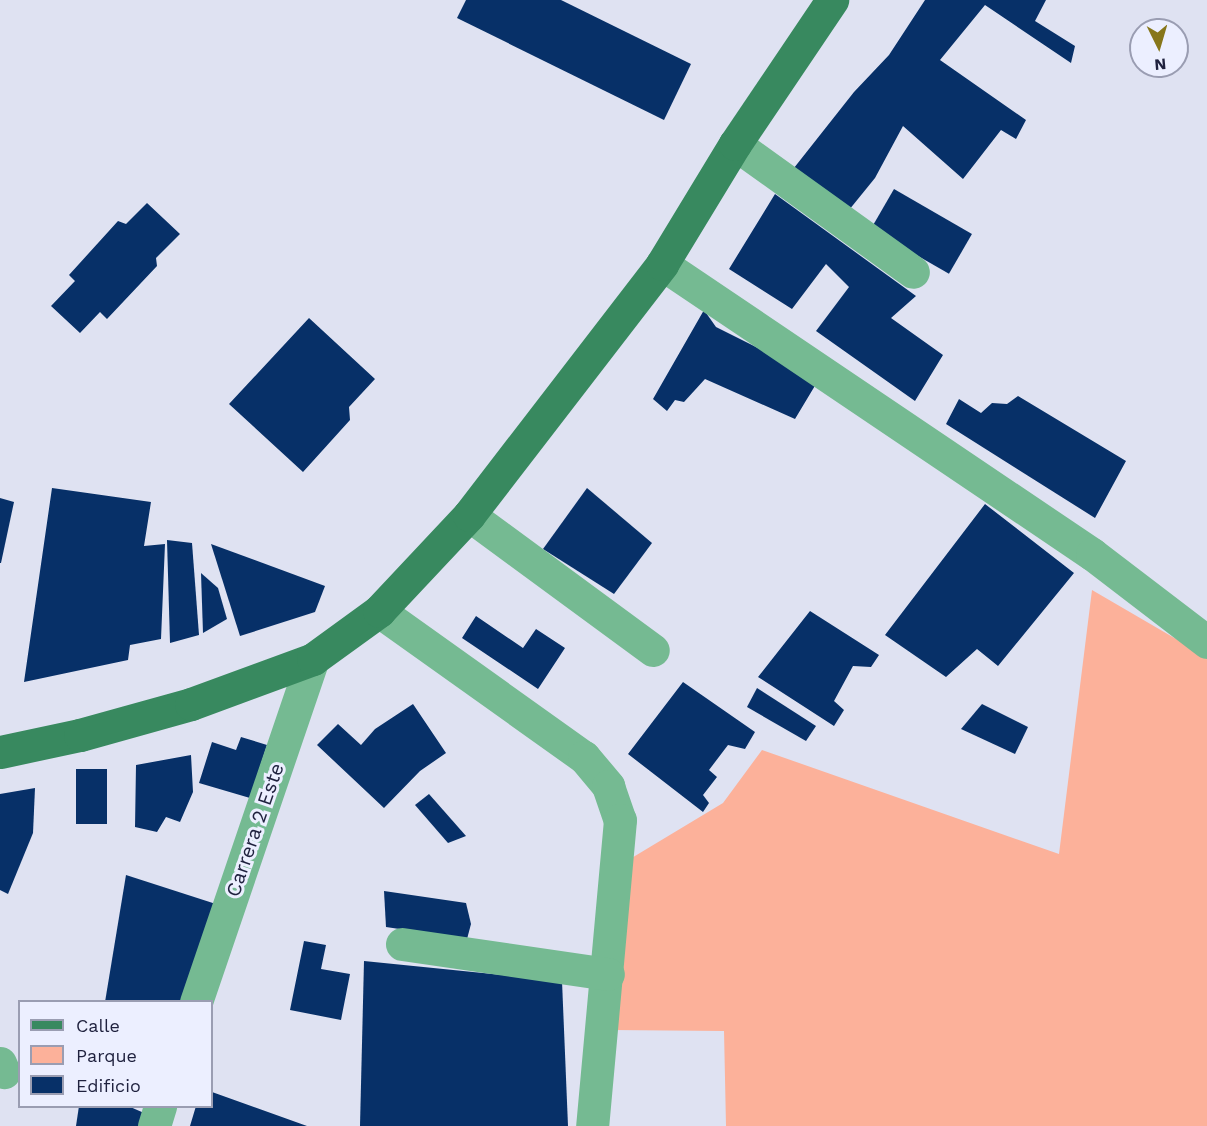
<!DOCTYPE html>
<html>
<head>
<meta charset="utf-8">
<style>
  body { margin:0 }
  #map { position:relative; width:1207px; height:1126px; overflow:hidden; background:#dfe2f2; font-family:"Work Sans",sans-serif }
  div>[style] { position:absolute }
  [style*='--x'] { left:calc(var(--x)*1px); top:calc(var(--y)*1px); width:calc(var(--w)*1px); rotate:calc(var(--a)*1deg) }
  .green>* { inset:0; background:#fcb19a }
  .building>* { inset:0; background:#073068; transform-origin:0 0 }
  .minor>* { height:33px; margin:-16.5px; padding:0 16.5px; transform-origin:16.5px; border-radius:16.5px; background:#75ba92 }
  .major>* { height:33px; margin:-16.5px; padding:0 16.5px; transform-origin:16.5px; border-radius:16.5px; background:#38895f }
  span { translate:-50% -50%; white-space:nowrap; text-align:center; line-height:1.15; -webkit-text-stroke:6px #ecefff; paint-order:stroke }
  .street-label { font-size:20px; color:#1f213e }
  .legend { position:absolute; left:18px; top:1000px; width:195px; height:108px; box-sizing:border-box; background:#ecefff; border:2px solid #9a9db2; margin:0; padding:8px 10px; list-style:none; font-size:18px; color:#1f213e }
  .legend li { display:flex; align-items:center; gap:12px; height:30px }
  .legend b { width:30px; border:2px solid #9a9db2 }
  .north { position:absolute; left:1129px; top:18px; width:60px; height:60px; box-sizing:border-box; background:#ecefff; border:2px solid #9a9db2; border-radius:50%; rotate:175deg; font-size:16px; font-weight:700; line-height:24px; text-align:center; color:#1f213e }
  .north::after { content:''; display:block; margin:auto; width:21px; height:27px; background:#87761a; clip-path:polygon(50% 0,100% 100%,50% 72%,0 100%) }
</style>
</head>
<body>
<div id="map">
  <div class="green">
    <i style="clip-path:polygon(1092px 590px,1207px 657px,1207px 1126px,726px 1126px,724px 1031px,611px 1030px,625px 862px,723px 803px,762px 750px,1059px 854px)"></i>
  </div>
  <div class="building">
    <i style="clip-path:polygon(466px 0,561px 0,691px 64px,664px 120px,457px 18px)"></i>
    <i style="clip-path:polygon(925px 0,1046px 0,1035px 21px,1075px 46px,1071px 63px,985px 5px,940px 60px,1026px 120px,1016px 139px,1001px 130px,963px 179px,903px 126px,875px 178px,849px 210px,790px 173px,854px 92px,889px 55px)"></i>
    <i style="left:894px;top:189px;width:90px;height:46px;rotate:30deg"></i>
    <i style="clip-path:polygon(775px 194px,916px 296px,891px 318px,943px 355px,915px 401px,816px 331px,849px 287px,826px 264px,792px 309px,729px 269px)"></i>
    <i style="clip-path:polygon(147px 203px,180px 234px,156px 258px,157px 266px,107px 319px,100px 312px,80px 333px,51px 306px,75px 281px,69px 275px,118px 221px,126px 224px)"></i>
    <i style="clip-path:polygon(704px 310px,716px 327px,778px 358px,816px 384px,795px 419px,705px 379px,684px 402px,675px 400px,667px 411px,653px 399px)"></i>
    <i style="clip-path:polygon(309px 318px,375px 379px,349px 407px,350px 420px,303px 472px,229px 404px)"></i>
    <i style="clip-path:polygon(1018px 396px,1126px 461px,1095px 518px,946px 424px,959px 399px,981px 413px,992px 403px,1007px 404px)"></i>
    <i style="clip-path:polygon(52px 488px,151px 502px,144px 546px,165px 544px,161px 639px,130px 645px,128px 660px,24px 682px)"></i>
    <i style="clip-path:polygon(587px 488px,652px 543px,614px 594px,543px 549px)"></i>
    <i style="clip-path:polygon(0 498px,14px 502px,1px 563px,0 563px)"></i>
    <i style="clip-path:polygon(985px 504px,1074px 573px,998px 666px,977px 649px,946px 677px,885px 635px)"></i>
    <i style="clip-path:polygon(167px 540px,192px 543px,199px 635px,170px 643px)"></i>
    <i style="clip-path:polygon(211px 544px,325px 586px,315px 612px,240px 636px)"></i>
    <i style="clip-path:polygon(201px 573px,218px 588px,227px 619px,203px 633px)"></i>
    <i style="clip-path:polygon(810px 611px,879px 655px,871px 667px,853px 666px,834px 701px,844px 710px,834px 726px,758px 677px)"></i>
    <i style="clip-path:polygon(476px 616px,523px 648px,536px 629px,565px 648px,538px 689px,462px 638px)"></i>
    <i style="clip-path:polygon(683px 682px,755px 732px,745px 749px,728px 745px,709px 770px,717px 777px,703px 795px,709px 803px,703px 812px,628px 754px)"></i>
    <i style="clip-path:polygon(757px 688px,816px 726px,806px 741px,747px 707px)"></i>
    <i style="clip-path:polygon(413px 704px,446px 753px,420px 771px,384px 808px,317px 745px,338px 724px,361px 745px,375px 729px)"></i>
    <i style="clip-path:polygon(982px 704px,1028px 727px,1015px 754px,961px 729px)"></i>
    <i style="clip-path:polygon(241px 737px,267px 745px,250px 798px,199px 783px,212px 742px,236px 750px)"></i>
    <i style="clip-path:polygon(191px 755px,193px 792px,180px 822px,166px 817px,157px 832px,135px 827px,136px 765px)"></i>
    <i style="left:107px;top:769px;width:55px;height:31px;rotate:90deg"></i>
    <i style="clip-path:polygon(35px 788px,33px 833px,8px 894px,0 890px,0 794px)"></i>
    <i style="clip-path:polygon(429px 794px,466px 836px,448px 843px,415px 805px)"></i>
    <i style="clip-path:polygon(126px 875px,219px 905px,185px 1002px,105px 1002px)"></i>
    <i style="clip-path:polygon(384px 891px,466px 903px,471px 924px,467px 939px,386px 927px)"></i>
    <i style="clip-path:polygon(304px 941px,326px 945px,321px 969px,350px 974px,341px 1020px,290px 1010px)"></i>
    <i style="clip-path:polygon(364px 961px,562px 981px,568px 1126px,360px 1126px)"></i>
    <i style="clip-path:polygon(212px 1092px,307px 1126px,190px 1126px,196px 1106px,212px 1106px)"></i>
    <i style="clip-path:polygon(79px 1106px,128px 1106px,151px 1116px,147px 1126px,76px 1126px)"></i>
  </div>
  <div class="minor">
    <i style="--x:735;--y:144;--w:219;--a:35.7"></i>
    <i style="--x:662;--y:264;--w:519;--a:34"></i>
    <i style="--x:1092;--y:554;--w:145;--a:37.4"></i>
    <i style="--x:469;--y:515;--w:228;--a:36.3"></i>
    <i style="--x:379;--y:611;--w:252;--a:35.5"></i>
    <i style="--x:584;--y:757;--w:38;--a:50"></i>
    <i style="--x:608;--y:786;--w:36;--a:71"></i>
    <i style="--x:620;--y:820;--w:307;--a:95.2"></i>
    <i style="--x:402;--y:944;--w:208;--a:8.3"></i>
    <i style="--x:196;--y:1002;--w:362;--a:-71.2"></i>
    <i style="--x:0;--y:1063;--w:10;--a:66"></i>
    <i style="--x:154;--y:1126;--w:21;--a:-73"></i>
  </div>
  <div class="major">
    <i style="--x:0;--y:752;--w:82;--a:-12"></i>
    <i style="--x:80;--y:735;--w:115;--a:-15.6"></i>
    <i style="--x:191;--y:704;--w:130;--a:-20.2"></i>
    <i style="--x:313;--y:659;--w:82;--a:-36"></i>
    <i style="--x:379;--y:611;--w:132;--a:-46.8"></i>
    <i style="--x:469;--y:515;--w:317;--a:-52.4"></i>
    <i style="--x:662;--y:264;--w:140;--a:-58.7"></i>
    <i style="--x:735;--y:144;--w:174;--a:-56"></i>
  </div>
  <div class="street-label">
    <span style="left:255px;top:830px;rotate:-71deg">Carrera 2 Este</span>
  </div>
  <ul class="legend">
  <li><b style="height:8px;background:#38895f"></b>Calle</li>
  <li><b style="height:16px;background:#fcb19a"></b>Parque</li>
  <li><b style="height:16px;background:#073068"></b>Edificio</li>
  </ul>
  <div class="north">N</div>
</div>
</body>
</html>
